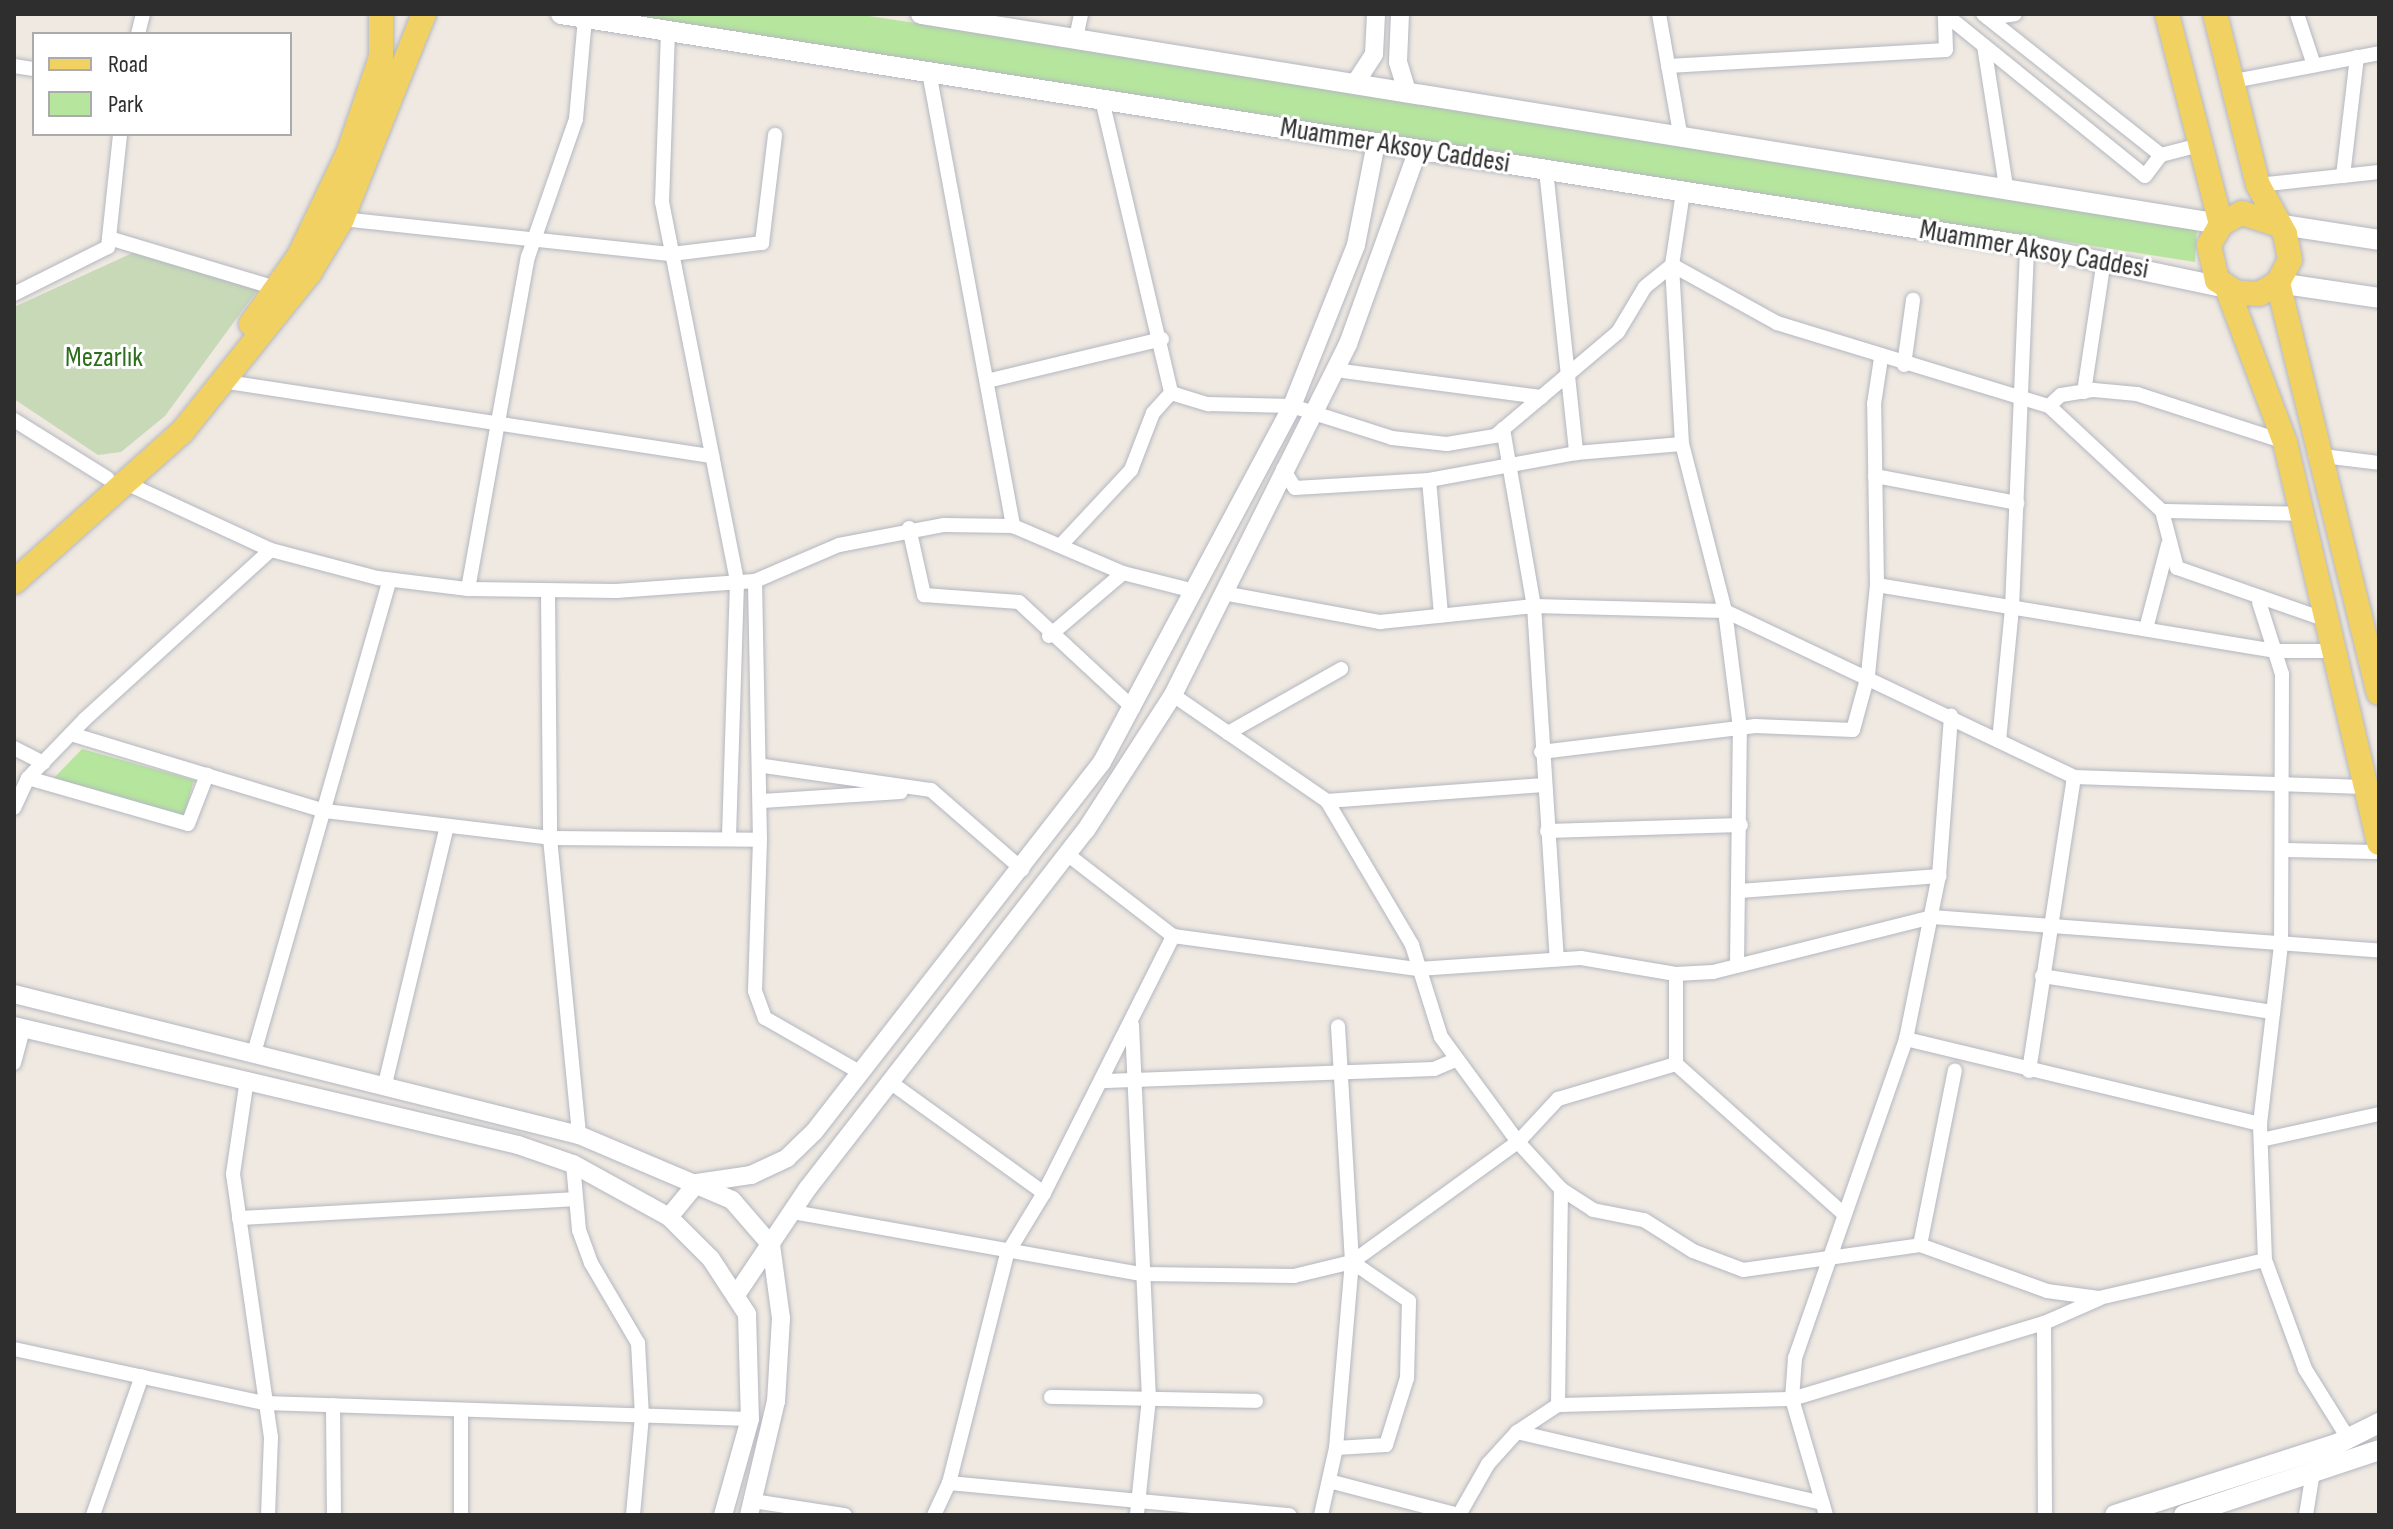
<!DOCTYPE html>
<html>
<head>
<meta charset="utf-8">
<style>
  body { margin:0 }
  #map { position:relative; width:2393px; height:1529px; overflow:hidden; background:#efe9e1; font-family:"Sofia Sans Condensed",sans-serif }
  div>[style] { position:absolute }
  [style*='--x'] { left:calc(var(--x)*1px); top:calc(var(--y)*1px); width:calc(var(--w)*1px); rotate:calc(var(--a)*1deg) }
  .green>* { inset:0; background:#b6e59e }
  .cemetery>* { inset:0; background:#c8d9b8 }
  .roads { filter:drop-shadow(0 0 2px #b4b7c1) drop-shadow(0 0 2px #b4b7c1) }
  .minor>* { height:14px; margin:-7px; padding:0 7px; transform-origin:7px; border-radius:7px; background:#fff }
  .tertiary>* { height:18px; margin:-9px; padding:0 9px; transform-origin:9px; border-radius:9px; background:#fff }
  .secondary>* { height:20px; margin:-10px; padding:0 10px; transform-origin:10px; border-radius:10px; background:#fff }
  .primary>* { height:24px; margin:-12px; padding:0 12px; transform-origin:12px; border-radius:12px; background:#f2d163 }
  span { translate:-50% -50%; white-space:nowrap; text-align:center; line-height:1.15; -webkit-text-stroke:6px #fff; paint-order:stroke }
  .street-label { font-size:28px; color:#2e2e2e }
  .park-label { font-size:28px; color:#2c6e1b }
  .frame { position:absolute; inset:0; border:16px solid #2e2e2e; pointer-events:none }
  .legend { position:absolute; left:32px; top:32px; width:260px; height:104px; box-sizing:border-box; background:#fff; border:2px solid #ababab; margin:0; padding:10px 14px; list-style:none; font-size:24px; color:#2e2e2e }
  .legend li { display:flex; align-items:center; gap:16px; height:40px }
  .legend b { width:40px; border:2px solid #ababab }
</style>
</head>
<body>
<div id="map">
  <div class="green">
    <i style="clip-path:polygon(626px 14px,856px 14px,1144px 58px,2197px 227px,2195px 262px)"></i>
    <i style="clip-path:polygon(82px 749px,194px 780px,183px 820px,52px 780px)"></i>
  </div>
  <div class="cemetery">
    <i style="clip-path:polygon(139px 250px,259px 288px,165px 416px,121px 452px,98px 455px,14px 399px,14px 307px)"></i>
  </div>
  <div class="roads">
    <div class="minor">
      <i style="--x:1659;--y:14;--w:121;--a:80"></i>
      <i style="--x:1945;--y:14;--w:257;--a:39"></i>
      <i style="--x:2145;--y:176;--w:26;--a:-53"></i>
      <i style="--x:2161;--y:155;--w:40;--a:-14.4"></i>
      <i style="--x:1983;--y:14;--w:227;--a:38.4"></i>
      <i style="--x:2297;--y:14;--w:54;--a:71.6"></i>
      <i style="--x:1988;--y:18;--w:27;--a:-8"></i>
      <i style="--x:668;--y:31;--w:171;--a:92"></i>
      <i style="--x:662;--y:202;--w:387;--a:78.8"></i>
      <i style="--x:737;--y:582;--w:257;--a:91.8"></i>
      <i style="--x:138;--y:34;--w:21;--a:-76"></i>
      <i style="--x:1076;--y:38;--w:25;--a:-78"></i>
      <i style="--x:1984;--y:46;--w:143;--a:81.1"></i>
      <i style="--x:14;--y:66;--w:20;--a:9"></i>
      <i style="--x:1668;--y:66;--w:278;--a:-3.3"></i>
      <i style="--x:1946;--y:50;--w:36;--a:-92"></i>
      <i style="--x:929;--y:72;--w:462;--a:79.5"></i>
      <i style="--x:2234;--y:81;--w:148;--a:-10.9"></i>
      <i style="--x:1102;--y:100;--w:301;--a:76.7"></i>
      <i style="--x:1171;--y:393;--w:39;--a:17"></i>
      <i style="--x:1208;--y:404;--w:84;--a:1.4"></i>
      <i style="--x:1292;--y:406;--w:105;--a:17.7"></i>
      <i style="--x:1392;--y:438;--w:55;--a:6.2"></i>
      <i style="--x:1447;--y:444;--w:49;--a:-9.5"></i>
      <i style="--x:1495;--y:436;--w:161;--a:-40.2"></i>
      <i style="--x:1618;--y:332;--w:52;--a:-59"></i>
      <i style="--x:1645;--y:287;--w:35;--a:-39"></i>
      <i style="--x:1672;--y:265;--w:74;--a:-81.4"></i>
      <i style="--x:1546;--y:170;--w:285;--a:83.9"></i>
      <i style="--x:1576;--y:453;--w:106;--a:-4.9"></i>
      <i style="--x:2343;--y:176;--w:120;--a:-83.3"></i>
      <i style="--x:2258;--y:185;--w:122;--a:-6.1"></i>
      <i style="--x:342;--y:219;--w:332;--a:6.1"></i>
      <i style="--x:672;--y:254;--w:91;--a:-7"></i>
      <i style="--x:762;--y:243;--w:109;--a:-83.1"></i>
      <i style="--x:109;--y:238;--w:174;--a:16.7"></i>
      <i style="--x:14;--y:294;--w:105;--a:-26.6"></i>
      <i style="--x:108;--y:247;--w:114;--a:-83.9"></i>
      <i style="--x:1904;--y:365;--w:66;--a:-82.1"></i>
      <i style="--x:1335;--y:370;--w:208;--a:7.5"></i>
      <i style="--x:987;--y:381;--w:180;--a:-13.5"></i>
      <i style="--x:227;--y:382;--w:491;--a:8.7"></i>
      <i style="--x:2084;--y:392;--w:134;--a:-81.4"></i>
      <i style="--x:2049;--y:406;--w:16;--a:-43"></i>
      <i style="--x:2061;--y:395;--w:33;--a:-9"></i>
      <i style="--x:2094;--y:390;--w:43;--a:5.3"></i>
      <i style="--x:2137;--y:394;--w:156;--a:18"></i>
      <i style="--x:14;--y:420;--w:110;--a:31.9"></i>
      <i style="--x:1503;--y:429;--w:180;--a:80.1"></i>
      <i style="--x:1534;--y:606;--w:354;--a:86.3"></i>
      <i style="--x:2315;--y:455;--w:64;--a:7.1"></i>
      <i style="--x:1283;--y:469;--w:22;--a:58"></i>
      <i style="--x:1295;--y:488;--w:134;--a:-3.4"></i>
      <i style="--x:1429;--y:480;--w:149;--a:-10.4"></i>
      <i style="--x:1875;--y:476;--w:145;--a:10.8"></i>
      <i style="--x:1429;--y:480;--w:136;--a:84.9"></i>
      <i style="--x:126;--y:483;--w:160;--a:24.8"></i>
      <i style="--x:271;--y:550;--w:111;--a:14.7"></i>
      <i style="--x:378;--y:578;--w:91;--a:7"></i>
      <i style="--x:468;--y:589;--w:148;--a:0.8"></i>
      <i style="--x:616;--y:591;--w:139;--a:-4.1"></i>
      <i style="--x:755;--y:581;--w:91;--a:-23.2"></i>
      <i style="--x:839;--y:545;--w:107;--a:-10.8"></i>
      <i style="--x:944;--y:525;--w:69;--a:0.8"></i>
      <i style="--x:1013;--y:526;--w:120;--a:23.1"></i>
      <i style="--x:1123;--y:573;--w:73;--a:14.2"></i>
      <i style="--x:2162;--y:511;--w:141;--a:1.2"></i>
      <i style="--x:909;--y:528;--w:69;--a:77.4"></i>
      <i style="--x:924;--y:595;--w:95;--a:4.2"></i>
      <i style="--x:1019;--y:602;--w:156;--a:42.9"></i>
      <i style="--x:1061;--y:545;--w:103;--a:-47"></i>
      <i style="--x:1131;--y:470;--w:61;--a:-68.9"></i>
      <i style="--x:1153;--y:413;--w:27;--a:-48"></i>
      <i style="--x:755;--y:581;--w:259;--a:88.9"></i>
      <i style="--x:1877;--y:585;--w:403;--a:9.4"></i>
      <i style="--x:2275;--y:651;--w:58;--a:0"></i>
      <i style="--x:468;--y:589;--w:337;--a:-79.8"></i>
      <i style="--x:528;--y:257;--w:146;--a:-70.8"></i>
      <i style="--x:576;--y:119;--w:101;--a:-84.9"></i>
      <i style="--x:548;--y:592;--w:246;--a:89.5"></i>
      <i style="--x:550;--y:838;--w:298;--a:84.4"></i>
      <i style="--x:1223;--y:593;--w:160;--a:10.5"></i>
      <i style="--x:1380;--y:622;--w:155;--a:-5.9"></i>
      <i style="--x:1534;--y:606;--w:191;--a:1.5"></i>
      <i style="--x:1725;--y:611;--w:386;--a:25.4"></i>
      <i style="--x:2259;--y:602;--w:76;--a:72.3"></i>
      <i style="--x:2282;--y:674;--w:271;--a:90.2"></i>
      <i style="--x:2281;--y:945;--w:180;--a:96.7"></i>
      <i style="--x:2260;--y:1124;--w:136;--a:87.9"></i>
      <i style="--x:2147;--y:625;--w:83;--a:-75.3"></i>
      <i style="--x:1049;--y:636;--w:97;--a:-40.4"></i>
      <i style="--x:1173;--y:695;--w:187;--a:34.5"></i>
      <i style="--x:1327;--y:801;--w:167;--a:59.4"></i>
      <i style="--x:1412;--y:945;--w:96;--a:72.5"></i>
      <i style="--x:1441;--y:1037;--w:130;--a:53.7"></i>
      <i style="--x:1518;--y:1142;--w:64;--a:47.5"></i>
      <i style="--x:1561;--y:1189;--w:38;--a:33"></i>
      <i style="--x:1593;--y:1210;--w:52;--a:11.1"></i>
      <i style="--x:1644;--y:1220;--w:58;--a:32.3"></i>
      <i style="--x:1693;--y:1251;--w:53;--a:20.8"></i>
      <i style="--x:1743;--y:1270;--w:179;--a:-8"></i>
      <i style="--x:1920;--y:1245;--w:135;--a:19.9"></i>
      <i style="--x:2047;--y:1291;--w:52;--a:7.7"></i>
      <i style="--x:2099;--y:1298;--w:170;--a:-12.9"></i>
      <i style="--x:2265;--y:1260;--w:116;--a:69.8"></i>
      <i style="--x:2305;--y:1369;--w:81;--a:58.1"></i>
      <i style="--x:1228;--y:733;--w:130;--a:-29.5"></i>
      <i style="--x:71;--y:734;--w:265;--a:16.9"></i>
      <i style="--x:325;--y:811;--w:227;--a:6.8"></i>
      <i style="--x:550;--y:838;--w:210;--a:0.5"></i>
      <i style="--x:760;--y:840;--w:151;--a:91.9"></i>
      <i style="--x:755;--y:991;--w:29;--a:70"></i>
      <i style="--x:765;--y:1018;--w:111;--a:29.8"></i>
      <i style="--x:1999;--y:741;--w:134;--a:-84.4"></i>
      <i style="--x:2012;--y:608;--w:362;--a:-87.6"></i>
      <i style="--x:14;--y:748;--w:33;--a:27"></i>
      <i style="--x:1541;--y:752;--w:216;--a:-6.9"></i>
      <i style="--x:1755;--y:726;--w:98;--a:2.3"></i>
      <i style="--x:1853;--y:730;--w:57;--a:-74.7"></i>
      <i style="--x:1868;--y:675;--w:90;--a:-84.3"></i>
      <i style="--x:1877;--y:585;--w:181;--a:-90.9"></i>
      <i style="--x:1874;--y:404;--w:47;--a:-81.3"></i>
      <i style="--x:764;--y:766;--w:169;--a:8.2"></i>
      <i style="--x:931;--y:790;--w:121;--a:41"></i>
      <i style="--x:28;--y:778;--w:166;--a:16"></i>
      <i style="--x:188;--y:824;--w:53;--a:-68.8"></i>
      <i style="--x:762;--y:801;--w:139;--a:-3.7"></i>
      <i style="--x:1327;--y:801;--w:217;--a:-4.2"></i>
      <i style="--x:14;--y:808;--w:33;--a:-65"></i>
      <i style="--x:28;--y:778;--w:82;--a:-46"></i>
      <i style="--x:85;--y:719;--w:251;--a:-42.3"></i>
      <i style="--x:1547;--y:831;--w:194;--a:-1.8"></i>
      <i style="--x:2282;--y:850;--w:97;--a:1.2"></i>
      <i style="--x:1067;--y:854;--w:134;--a:37.7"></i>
      <i style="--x:1173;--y:936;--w:247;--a:7.7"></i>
      <i style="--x:1418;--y:969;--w:163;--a:-3.9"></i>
      <i style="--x:1581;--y:958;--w:96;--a:9.6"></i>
      <i style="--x:1676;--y:974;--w:37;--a:-3"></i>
      <i style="--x:1713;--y:972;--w:226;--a:-14.1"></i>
      <i style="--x:1932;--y:917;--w:448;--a:4.3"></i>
      <i style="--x:1740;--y:891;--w:200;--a:-4.3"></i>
      <i style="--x:1737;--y:965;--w:237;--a:-89.3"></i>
      <i style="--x:1740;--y:728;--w:118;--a:-97.3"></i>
      <i style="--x:1725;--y:611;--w:172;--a:-104.4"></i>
      <i style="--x:1682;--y:444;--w:179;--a:-93.2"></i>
      <i style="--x:1672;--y:265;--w:120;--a:28.9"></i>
      <i style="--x:1777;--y:323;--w:284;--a:17"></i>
      <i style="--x:2049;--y:406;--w:154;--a:42.9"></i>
      <i style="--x:2162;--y:511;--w:59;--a:75.3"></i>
      <i style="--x:2177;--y:568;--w:158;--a:19.2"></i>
      <i style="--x:2042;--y:976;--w:234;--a:8.9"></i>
      <i style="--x:1132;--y:1025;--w:373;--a:87.4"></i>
      <i style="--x:1149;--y:1398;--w:118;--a:95.9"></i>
      <i style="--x:1906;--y:1039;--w:364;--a:13.5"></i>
      <i style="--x:254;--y:1053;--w:492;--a:-74"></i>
      <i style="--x:14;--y:1063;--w:35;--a:-75"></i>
      <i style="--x:1676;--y:1064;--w:225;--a:41.8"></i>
      <i style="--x:2029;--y:1071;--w:297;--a:-81.3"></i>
      <i style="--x:2074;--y:777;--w:290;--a:2"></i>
      <i style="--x:247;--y:1079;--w:96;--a:98.4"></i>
      <i style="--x:233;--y:1174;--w:266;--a:81.8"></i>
      <i style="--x:271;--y:1437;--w:78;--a:92.2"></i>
      <i style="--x:1106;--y:1081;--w:328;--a:-2.1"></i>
      <i style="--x:1434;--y:1069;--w:25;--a:-23"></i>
      <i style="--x:890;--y:1082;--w:190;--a:35.8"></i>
      <i style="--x:1044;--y:1193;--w:71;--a:121.2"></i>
      <i style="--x:1007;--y:1254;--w:236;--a:104.2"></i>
      <i style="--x:949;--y:1483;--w:35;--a:115"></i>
      <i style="--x:385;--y:1084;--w:265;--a:-76.5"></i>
      <i style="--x:2261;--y:1140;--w:121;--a:-12.4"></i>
      <i style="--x:573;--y:1164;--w:66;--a:84.8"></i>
      <i style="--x:579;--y:1230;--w:35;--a:70"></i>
      <i style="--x:591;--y:1263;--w:93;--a:59.6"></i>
      <i style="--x:638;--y:1343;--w:73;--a:86.9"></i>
      <i style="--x:642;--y:1416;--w:99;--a:95.2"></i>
      <i style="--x:1044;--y:1193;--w:288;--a:-63.3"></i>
      <i style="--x:793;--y:1212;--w:354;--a:10.1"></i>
      <i style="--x:1142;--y:1274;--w:152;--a:0.8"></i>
      <i style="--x:1294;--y:1276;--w:60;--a:-13.6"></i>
      <i style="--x:1352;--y:1262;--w:236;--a:-93.4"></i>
      <i style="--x:239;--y:1218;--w:336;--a:-3.2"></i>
      <i style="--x:1920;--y:1245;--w:178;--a:-78.7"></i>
      <i style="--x:1352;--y:1262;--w:205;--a:-35.9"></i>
      <i style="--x:1518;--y:1142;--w:59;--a:-47.1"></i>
      <i style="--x:1558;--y:1099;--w:123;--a:-16.5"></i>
      <i style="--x:1676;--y:1064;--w:90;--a:-90"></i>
      <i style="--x:2044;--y:1323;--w:192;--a:89.7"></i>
      <i style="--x:14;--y:1349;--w:256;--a:12.2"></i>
      <i style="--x:264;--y:1403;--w:486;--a:1.9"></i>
      <i style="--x:1051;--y:1397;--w:205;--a:1.1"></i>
      <i style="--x:333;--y:1405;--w:110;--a:89.5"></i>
      <i style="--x:1558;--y:1405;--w:216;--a:-89.2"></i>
      <i style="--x:1517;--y:1432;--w:313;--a:13.1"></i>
      <i style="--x:1336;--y:1448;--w:50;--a:-3.4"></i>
      <i style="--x:1386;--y:1445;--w:70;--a:-72.6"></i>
      <i style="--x:1407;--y:1378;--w:77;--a:-88.5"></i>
      <i style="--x:1409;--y:1301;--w:69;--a:-145.6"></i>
      <i style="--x:1329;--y:1481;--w:134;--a:14.7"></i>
      <i style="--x:949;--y:1483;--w:342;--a:5.4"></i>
      <i style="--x:753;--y:1501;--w:93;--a:8.7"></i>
      <i style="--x:93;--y:1515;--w:147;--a:-70.6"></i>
      <i style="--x:461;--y:1515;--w:101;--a:-90"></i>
      <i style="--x:1321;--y:1515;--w:69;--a:-77.4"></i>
      <i style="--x:1336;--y:1448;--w:187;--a:-85.1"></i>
      <i style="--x:1459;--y:1515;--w:59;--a:-60.4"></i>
      <i style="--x:1488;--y:1464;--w:43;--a:-47.8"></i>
      <i style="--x:1517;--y:1432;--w:49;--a:-33.4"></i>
      <i style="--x:1558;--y:1405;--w:234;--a:-1.5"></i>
      <i style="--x:1792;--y:1399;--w:263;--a:-16.8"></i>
      <i style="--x:2044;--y:1323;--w:60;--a:-23.6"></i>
      <i style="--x:1826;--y:1515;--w:121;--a:-106.3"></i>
      <i style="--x:1792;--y:1399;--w:41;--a:-85.8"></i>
      <i style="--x:1795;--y:1358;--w:338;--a:-70.8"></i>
      <i style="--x:1906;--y:1039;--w:166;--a:-78.6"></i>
      <i style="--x:1939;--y:876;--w:161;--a:-85.7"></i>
      <i style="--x:2306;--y:1515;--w:44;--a:-80.8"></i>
    </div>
    <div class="tertiary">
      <i style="--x:1400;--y:14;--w:48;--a:92.4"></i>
      <i style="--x:1398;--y:62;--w:28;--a:73"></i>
      <i style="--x:1356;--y:82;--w:33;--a:-57"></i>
      <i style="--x:1374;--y:54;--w:40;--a:-87.1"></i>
      <i style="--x:14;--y:994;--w:582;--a:14.01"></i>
      <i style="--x:579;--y:1135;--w:166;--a:23"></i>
      <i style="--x:732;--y:1200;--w:60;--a:49.1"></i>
      <i style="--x:771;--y:1245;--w:74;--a:82.2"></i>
      <i style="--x:781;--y:1318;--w:83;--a:93.4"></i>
      <i style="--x:776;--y:1401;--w:117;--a:103.3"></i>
      <i style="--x:14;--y:1026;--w:518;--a:13.28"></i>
      <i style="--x:518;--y:1145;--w:58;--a:19.1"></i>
      <i style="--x:573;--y:1164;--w:110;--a:28.9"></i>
      <i style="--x:669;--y:1217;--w:59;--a:45"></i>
      <i style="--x:711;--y:1259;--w:66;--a:56.8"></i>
      <i style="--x:747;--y:1314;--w:105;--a:88.4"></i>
      <i style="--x:750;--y:1419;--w:100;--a:105.7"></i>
      <i style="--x:669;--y:1217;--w:44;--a:-50.5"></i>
      <i style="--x:697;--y:1183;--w:55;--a:-8.4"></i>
      <i style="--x:751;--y:1175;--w:40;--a:-25"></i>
      <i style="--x:787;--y:1158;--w:37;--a:-44"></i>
      <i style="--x:814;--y:1132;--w:469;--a:-52.1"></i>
      <i style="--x:1102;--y:762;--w:404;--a:-61.9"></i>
      <i style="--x:1292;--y:406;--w:173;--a:-68.3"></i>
      <i style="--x:1356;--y:245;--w:104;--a:-78.9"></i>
      <i style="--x:738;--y:1292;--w:125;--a:-56.1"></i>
      <i style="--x:808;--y:1188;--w:453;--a:-52.2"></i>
      <i style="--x:1086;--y:830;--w:161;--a:-57.2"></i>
      <i style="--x:1173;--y:695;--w:392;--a:-63.5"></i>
      <i style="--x:1348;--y:344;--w:206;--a:-70.2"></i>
    </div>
    <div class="secondary">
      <i style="--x:561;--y:14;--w:1484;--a:8.99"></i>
      <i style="--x:2027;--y:246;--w:204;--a:11.9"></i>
      <i style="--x:921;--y:14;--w:1317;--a:9.18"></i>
      <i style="--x:2276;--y:224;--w:104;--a:8.8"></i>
      <i style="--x:2278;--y:283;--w:102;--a:8.4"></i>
      <i style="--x:2115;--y:1515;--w:235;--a:-17.8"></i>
      <i style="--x:2339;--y:1443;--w:45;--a:-26.6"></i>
      <i style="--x:2184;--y:1515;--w:206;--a:-18.4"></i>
    </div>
    <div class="primary">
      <i style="--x:2167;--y:14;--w:217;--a:75.6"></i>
      <i style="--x:2215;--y:14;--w:176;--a:75.9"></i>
      <i style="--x:2258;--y:185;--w:56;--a:61.1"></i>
      <i style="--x:2285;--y:234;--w:26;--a:79"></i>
      <i style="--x:2290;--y:260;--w:26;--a:118"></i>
      <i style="--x:2278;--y:283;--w:22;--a:150"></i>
      <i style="--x:2259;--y:294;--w:22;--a:-177"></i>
      <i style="--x:2237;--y:293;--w:24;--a:-147"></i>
      <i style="--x:2217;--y:280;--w:36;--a:-103"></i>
      <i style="--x:2209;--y:245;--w:24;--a:-60"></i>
      <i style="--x:2221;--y:224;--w:24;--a:-28"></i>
      <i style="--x:2242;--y:213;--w:36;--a:18"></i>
      <i style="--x:2278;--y:283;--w:422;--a:76.2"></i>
      <i style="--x:2227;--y:288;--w:165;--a:69.4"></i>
      <i style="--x:2285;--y:442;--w:412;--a:76.8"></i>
      <i style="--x:251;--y:324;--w:83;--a:-54.8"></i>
      <i style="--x:299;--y:256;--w:116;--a:-64.5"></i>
      <i style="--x:349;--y:151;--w:99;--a:-71.2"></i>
      <i style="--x:381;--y:57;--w:43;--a:-90"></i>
      <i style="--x:14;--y:582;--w:225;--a:-41.8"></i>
      <i style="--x:182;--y:432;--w:205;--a:-51.3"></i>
      <i style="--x:310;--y:272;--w:62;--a:-58.9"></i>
      <i style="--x:342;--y:219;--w:221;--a:-68.2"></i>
    </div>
  </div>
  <div class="street-label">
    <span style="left:1395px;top:146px;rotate:9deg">Muammer Aksoy Caddesi</span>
    <span style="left:2034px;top:250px;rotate:10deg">Muammer Aksoy Caddesi</span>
  </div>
  <div class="park-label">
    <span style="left:104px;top:358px">Mezarlık</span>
  </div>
  <div class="frame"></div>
  <ul class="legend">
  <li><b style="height:10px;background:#f2d163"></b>Road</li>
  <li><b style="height:22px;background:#b6e59e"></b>Park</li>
  </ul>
</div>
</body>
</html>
